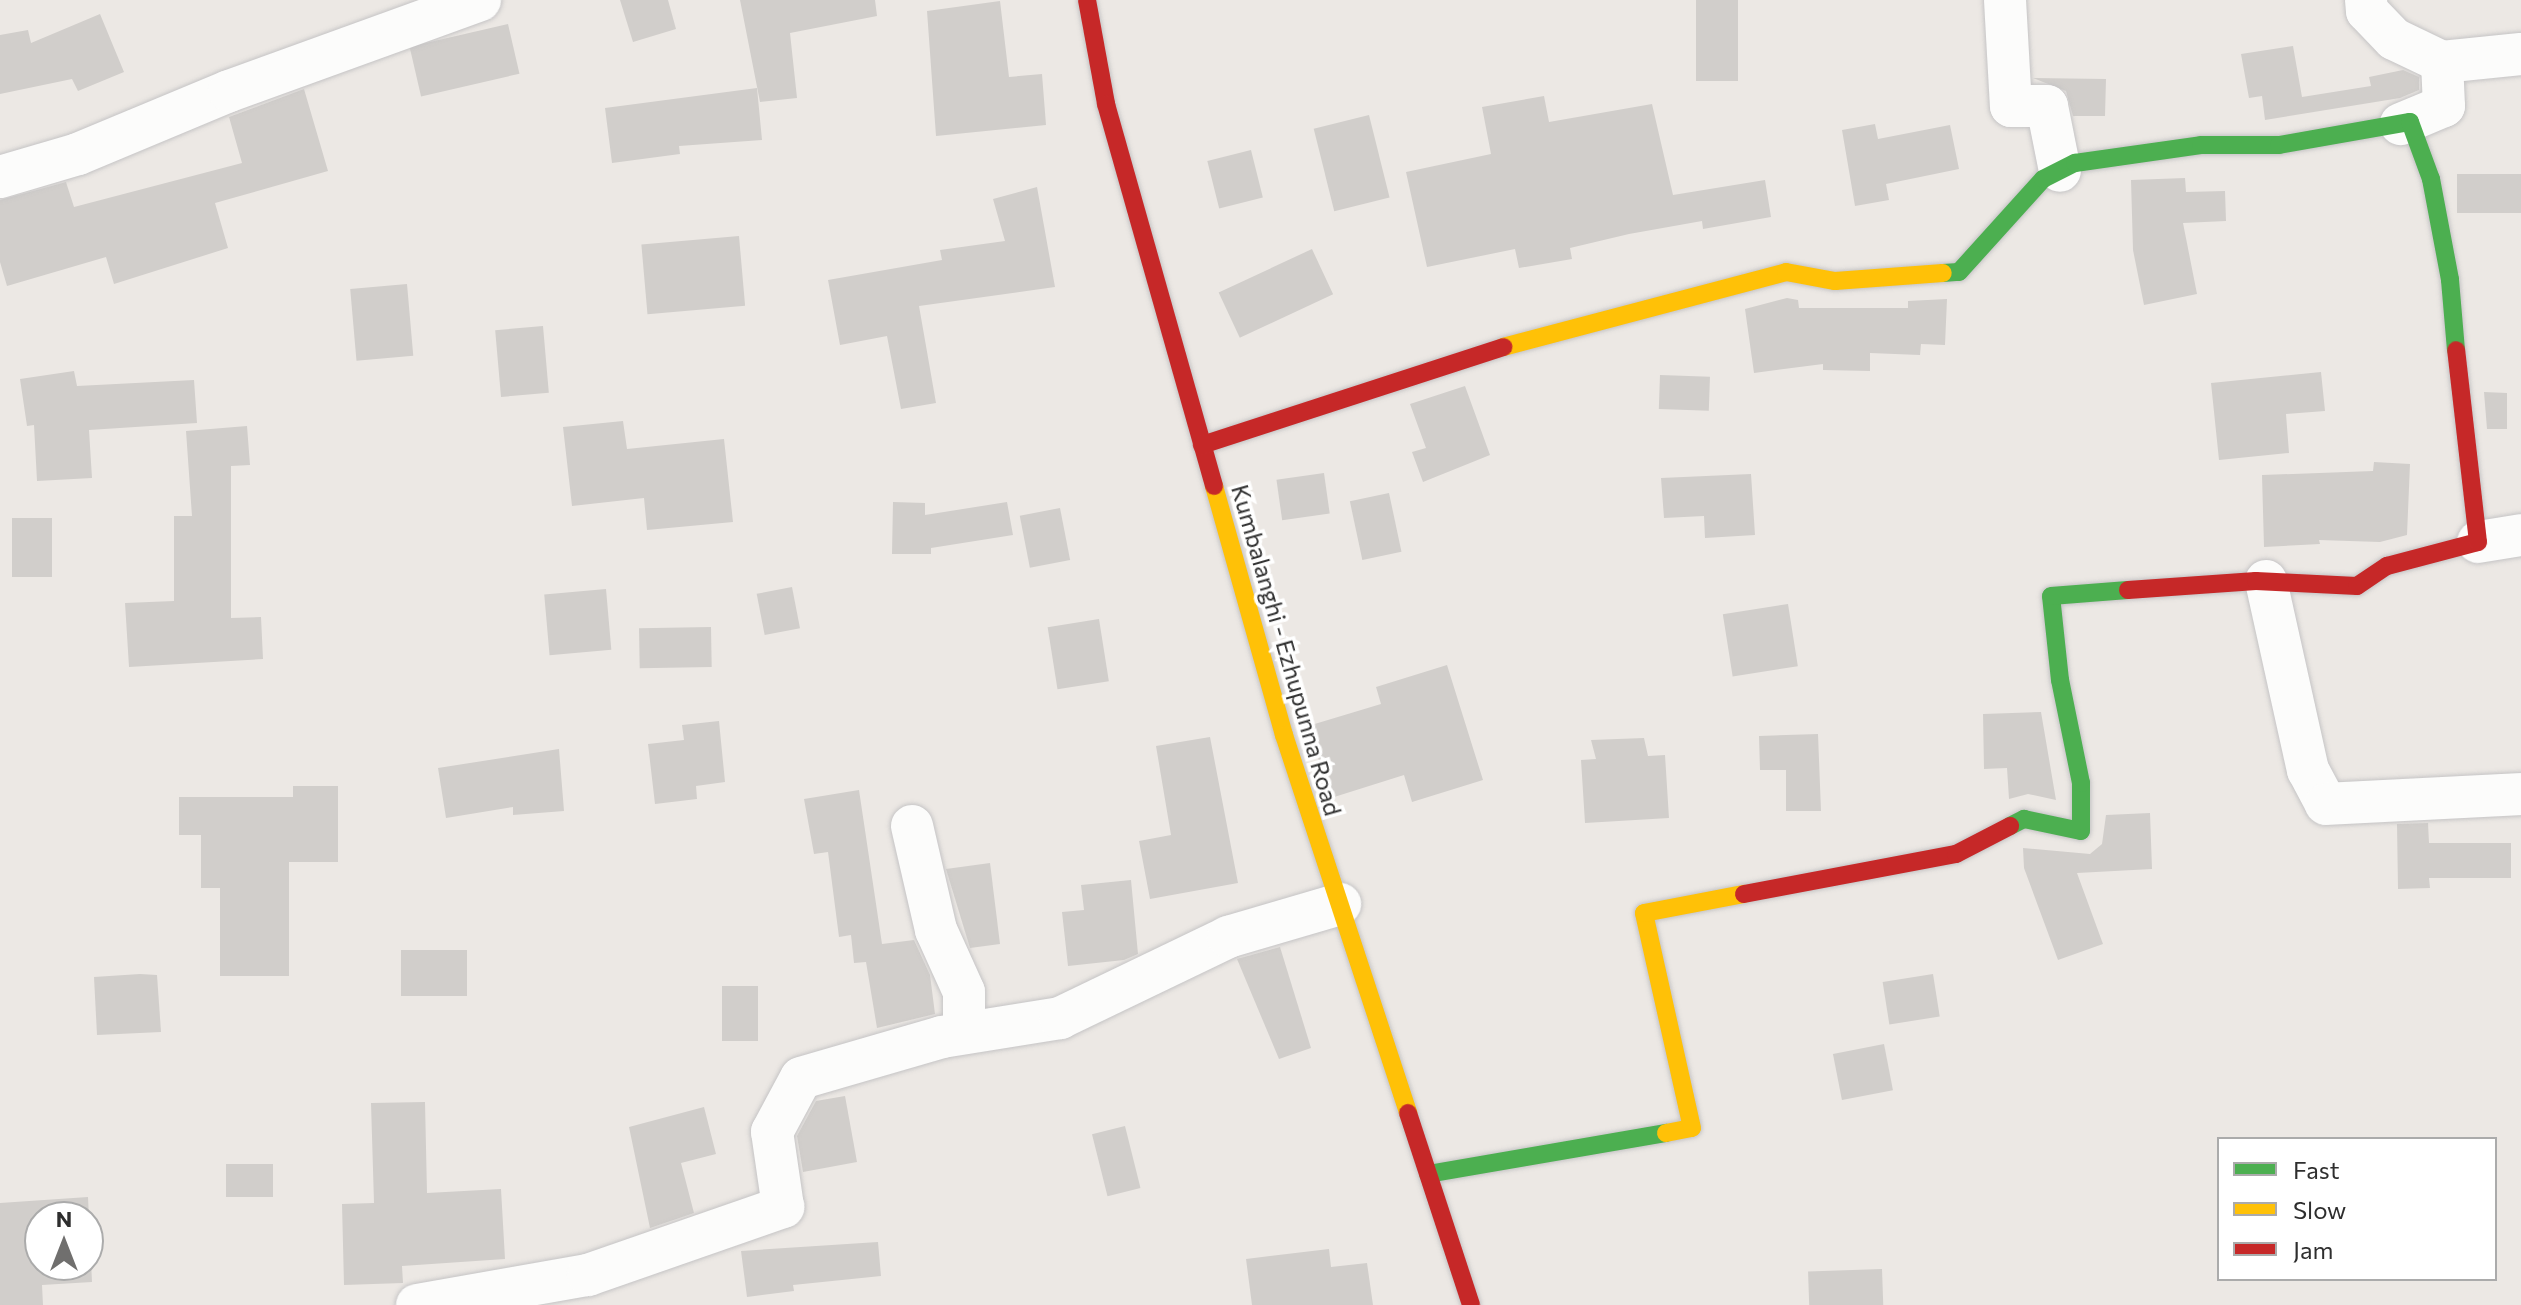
<!DOCTYPE html>
<html>
<head>
<meta charset="utf-8">
<style>
  body { margin:0 }
  #map { position:relative; width:2521px; height:1305px; overflow:hidden; background:#ece8e4; font-family:Commissioner,sans-serif }
  div>[style] { position:absolute }
  [style*='--x'] { left:calc(var(--x)*1px); top:calc(var(--y)*1px); width:calc(var(--w)*1px); rotate:calc(var(--a)*1deg) }
  .building>* { inset:0; background:#d1cecb; transform-origin:0 0 }
  .roads { filter:drop-shadow(0 0 2px #c5c4c5) drop-shadow(0 0 2px #c5c4c5) }
  .street>* { height:42px; margin:-21px; padding:0 21px; transform-origin:21px; border-radius:21px; background:#fcfcfb }
  .fast>* { height:18px; margin:-9px; padding:0 9px; transform-origin:9px; border-radius:9px; background:#4caf50 }
  .slow>* { height:18px; margin:-9px; padding:0 9px; transform-origin:9px; border-radius:9px; background:#ffc107 }
  .jam>* { height:18px; margin:-9px; padding:0 9px; transform-origin:9px; border-radius:9px; background:#c62828 }
  span { translate:-50% -50%; white-space:nowrap; text-align:center; line-height:1.15; -webkit-text-stroke:7px #fff; paint-order:stroke }
  .street-label { font-size:24px; color:#2e2e2e }
  .legend { position:absolute; left:2217px; top:1137px; width:280px; height:144px; box-sizing:border-box; background:#fff; border:2px solid #ababab; margin:0; padding:10px 14px; list-style:none; font-size:24px; color:#2e2e2e }
  .legend li { display:flex; align-items:center; gap:16px; height:40px }
  .legend b { width:40px; border:2px solid #ababab }
  .north { position:absolute; left:24px; top:1201px; width:80px; height:80px; box-sizing:border-box; background:#fff; border:2px solid #ababab; border-radius:50%; rotate:0deg; font-size:22px; font-weight:700; line-height:32px; text-align:center; color:#2e2e2e }
  .north::after { content:''; display:block; margin:auto; width:28px; height:36px; background:#706f6e; clip-path:polygon(50% 0,100% 100%,50% 72%,0 100%) }
</style>
</head>
<body>
<div id="map">
  <div class="building">
    <i style="clip-path:polygon(620px 0,668px 0,676px 29px,633px 42px)"></i>
    <i style="clip-path:polygon(740px 0,875px 0,877px 16px,790px 33px,797px 98px,760px 102px)"></i>
    <i style="left:1696px;top:0;width:42px;height:81px"></i>
    <i style="clip-path:polygon(1000px 1px,1009px 77px,1042px 74px,1046px 125px,936px 136px,927px 11px)"></i>
    <i style="clip-path:polygon(100px 14px,124px 72px,78px 91px,72px 79px,0 94px,0 35px,28px 30px,31px 43px)"></i>
    <i style="left:508px;top:24px;width:51px;height:101px;rotate:77deg"></i>
    <i style="clip-path:polygon(2293px 46px,2302px 97px,2371px 86px,2369px 77px,2403px 70px,2419px 77px,2419px 90px,2400px 98px,2265px 120px,2262px 96px,2249px 98px,2241px 54px)"></i>
    <i style="clip-path:polygon(2033px 78px,2106px 79px,2105px 116px,2073px 116px,2066px 91px)"></i>
    <i style="clip-path:polygon(757px 88px,762px 140px,679px 146px,680px 154px,612px 163px,605px 108px)"></i>
    <i style="clip-path:polygon(304px 89px,328px 171px,215px 203px,228px 248px,114px 284px,106px 257px,7px 286px,0 262px,0 200px,66px 182px,74px 207px,242px 163px,229px 117px)"></i>
    <i style="clip-path:polygon(1544px 96px,1549px 122px,1652px 104px,1673px 195px,1765px 180px,1771px 217px,1703px 229px,1702px 221px,1629px 234px,1570px 248px,1572px 259px,1519px 268px,1515px 249px,1427px 267px,1406px 172px,1491px 154px,1482px 107px)"></i>
    <i style="left:1369px;top:115px;width:85px;height:57px;rotate:76deg"></i>
    <i style="clip-path:polygon(1875px 124px,1878px 139px,1950px 125px,1959px 169px,1886px 184px,1889px 200px,1855px 206px,1842px 130px)"></i>
    <i style="left:1251px;top:150px;width:49px;height:45px;rotate:76deg"></i>
    <i style="left:2521px;top:174px;width:39px;height:64px;rotate:90deg"></i>
    <i style="clip-path:polygon(2185px 178px,2186px 192px,2225px 191px,2226px 221px,2183px 223px,2197px 294px,2144px 305px,2133px 250px,2131px 180px)"></i>
    <i style="clip-path:polygon(1037px 187px,1055px 287px,919px 306px,936px 403px,901px 409px,887px 336px,840px 345px,828px 280px,942px 260px,940px 250px,1005px 241px,993px 199px)"></i>
    <i style="left:739px;top:236px;width:70px;height:98px;rotate:85deg"></i>
    <i style="left:1312px;top:249px;width:50px;height:103px;rotate:65deg"></i>
    <i style="left:407px;top:284px;width:72px;height:57px;rotate:85deg"></i>
    <i style="clip-path:polygon(1787px 298px,1798px 300px,1799px 308px,1908px 308px,1908px 301px,1947px 299px,1945px 345px,1921px 344px,1920px 355px,1870px 353px,1870px 371px,1823px 370px,1823px 364px,1754px 373px,1745px 309px)"></i>
    <i style="left:543px;top:326px;width:67px;height:48px;rotate:85deg"></i>
    <i style="clip-path:polygon(74px 371px,77px 386px,194px 380px,197px 423px,89px 430px,92px 478px,37px 481px,34px 425px,27px 426px,20px 379px)"></i>
    <i style="clip-path:polygon(2321px 372px,2325px 411px,2286px 414px,2289px 453px,2219px 460px,2211px 383px)"></i>
    <i style="left:1660px;top:375px;width:50px;height:34px;rotate:2deg"></i>
    <i style="clip-path:polygon(1465px 386px,1490px 455px,1423px 482px,1412px 452px,1426px 448px,1410px 404px)"></i>
    <i style="clip-path:polygon(2484px 392px,2507px 393px,2507px 429px,2487px 429px)"></i>
    <i style="clip-path:polygon(623px 421px,627px 449px,724px 439px,733px 522px,647px 530px,644px 498px,572px 506px,563px 427px)"></i>
    <i style="clip-path:polygon(247px 426px,250px 465px,231px 466px,231px 618px,261px 617px,263px 659px,129px 667px,125px 603px,174px 601px,174px 516px,192px 516px,186px 431px)"></i>
    <i style="clip-path:polygon(2374px 462px,2410px 464px,2407px 535px,2380px 542px,2319px 540px,2320px 544px,2264px 547px,2262px 475px,2373px 471px)"></i>
    <i style="left:1324px;top:473px;width:41px;height:48px;rotate:82deg"></i>
    <i style="clip-path:polygon(1751px 474px,1755px 535px,1705px 538px,1704px 516px,1664px 518px,1661px 478px)"></i>
    <i style="left:1389px;top:493px;width:60px;height:40px;rotate:78deg"></i>
    <i style="clip-path:polygon(893px 502px,925px 503px,925px 515px,1007px 502px,1013px 535px,931px 548px,931px 554px,892px 554px)"></i>
    <i style="left:1060px;top:508px;width:53px;height:41px;rotate:79deg"></i>
    <i style="left:12px;top:518px;width:40px;height:59px"></i>
    <i style="left:792px;top:587px;width:42px;height:36px;rotate:79deg"></i>
    <i style="left:606px;top:589px;width:61px;height:62px;rotate:85deg"></i>
    <i style="left:1788px;top:604px;width:63px;height:66px;rotate:81deg"></i>
    <i style="left:1099px;top:619px;width:63px;height:52px;rotate:81deg"></i>
    <i style="left:711px;top:627px;width:40px;height:72px;rotate:89deg"></i>
    <i style="clip-path:polygon(1447px 665px,1483px 780px,1412px 802px,1404px 775px,1331px 798px,1308px 726px,1381px 704px,1376px 687px)"></i>
    <i style="clip-path:polygon(2041px 712px,2056px 800px,2028px 794px,2009px 799px,2007px 768px,1984px 769px,1983px 714px)"></i>
    <i style="clip-path:polygon(719px 721px,725px 782px,696px 786px,697px 799px,655px 804px,648px 744px,684px 740px,682px 725px)"></i>
    <i style="clip-path:polygon(1818px 734px,1821px 811px,1786px 811px,1786px 770px,1760px 770px,1759px 736px)"></i>
    <i style="clip-path:polygon(1210px 737px,1238px 883px,1150px 899px,1139px 841px,1171px 835px,1156px 746px)"></i>
    <i style="clip-path:polygon(1644px 738px,1648px 756px,1665px 755px,1669px 818px,1585px 823px,1581px 760px,1596px 759px,1591px 740px)"></i>
    <i style="clip-path:polygon(559px 749px,564px 811px,513px 815px,513px 807px,446px 818px,438px 768px)"></i>
    <i style="clip-path:polygon(293px 786px,338px 786px,338px 862px,289px 862px,289px 976px,220px 976px,220px 888px,201px 888px,201px 835px,179px 835px,179px 797px,293px 797px)"></i>
    <i style="clip-path:polygon(859px 790px,882px 944px,914px 940px,930px 975px,935px 1014px,877px 1028px,866px 962px,854px 963px,851px 935px,839px 937px,828px 852px,814px 854px,804px 799px)"></i>
    <i style="clip-path:polygon(2150px 813px,2152px 869px,2077px 873px,2103px 944px,2058px 960px,2024px 868px,2023px 848px,2090px 854px,2102px 844px,2106px 815px)"></i>
    <i style="clip-path:polygon(2428px 823px,2429px 843px,2511px 843px,2511px 878px,2429px 878px,2430px 888px,2398px 889px,2397px 824px)"></i>
    <i style="clip-path:polygon(990px 863px,1000px 944px,970px 948px,946px 869px)"></i>
    <i style="clip-path:polygon(1131px 880px,1138px 954px,1124px 960px,1068px 966px,1062px 912px,1084px 910px,1081px 885px)"></i>
    <i style="clip-path:polygon(1280px 947px,1311px 1048px,1279px 1059px,1237px 959px)"></i>
    <i style="left:401px;top:950px;width:66px;height:46px"></i>
    <i style="clip-path:polygon(140px 974px,157px 975px,161px 1032px,97px 1035px,94px 977px)"></i>
    <i style="left:1933px;top:974px;width:43px;height:51px;rotate:81deg"></i>
    <i style="left:722px;top:986px;width:36px;height:55px"></i>
    <i style="left:1884px;top:1044px;width:47px;height:52px;rotate:79deg"></i>
    <i style="clip-path:polygon(845px 1096px,857px 1162px,803px 1172px,797px 1136px,816px 1101px)"></i>
    <i style="clip-path:polygon(425px 1102px,427px 1193px,501px 1189px,505px 1259px,402px 1266px,403px 1283px,344px 1285px,342px 1204px,374px 1203px,371px 1103px)"></i>
    <i style="clip-path:polygon(704px 1107px,716px 1154px,681px 1163px,694px 1213px,650px 1228px,629px 1127px)"></i>
    <i style="left:1125px;top:1126px;width:64px;height:34px;rotate:76deg"></i>
    <i style="left:273px;top:1164px;width:33px;height:47px;rotate:90deg"></i>
    <i style="clip-path:polygon(evenodd,88px 1197px,92px 1282px,42px 1285px,43px 1305px,0 1305px,0 1203px,88px 1197px,40px 1217px,88px 1217px,88px 1265px,40px 1265px,40px 1217px)"></i>
    <i style="clip-path:polygon(878px 1242px,881px 1276px,793px 1285px,794px 1291px,747px 1297px,741px 1251px)"></i>
    <i style="clip-path:polygon(1329px 1249px,1331px 1267px,1367px 1263px,1373px 1305px,1252px 1305px,1246px 1259px)"></i>
    <i style="left:1882px;top:1269px;width:36px;height:74px;rotate:88deg"></i>
  </div>
  <div class="roads">
    <div class="street">
      <i style="--x:2005;--y:0;--w:106;--a:86.8"></i>
      <i style="--x:2011;--y:106;--w:36;--a:0"></i>
      <i style="--x:2047;--y:106;--w:66;--a:78.7"></i>
      <i style="--x:2366;--y:0;--w:11;--a:85"></i>
      <i style="--x:2367;--y:11;--w:39;--a:46"></i>
      <i style="--x:2394;--y:39;--w:53;--a:25.6"></i>
      <i style="--x:2442;--y:62;--w:44;--a:87.4"></i>
      <i style="--x:2444;--y:106;--w:47;--a:157.3"></i>
      <i style="--x:2442;--y:62;--w:79;--a:-5.8"></i>
      <i style="--x:0;--y:177;--w:81;--a:-16.4"></i>
      <i style="--x:78;--y:154;--w:164;--a:-22.6"></i>
      <i style="--x:229;--y:91;--w:267;--a:-19.9"></i>
      <i style="--x:2478;--y:542;--w:44;--a:-9.2"></i>
      <i style="--x:2266;--y:581;--w:194;--a:77.5"></i>
      <i style="--x:2308;--y:770;--w:38;--a:62"></i>
      <i style="--x:2326;--y:804;--w:195;--a:-2.9"></i>
      <i style="--x:912;--y:826;--w:107;--a:77"></i>
      <i style="--x:936;--y:930;--w:68;--a:65.7"></i>
      <i style="--x:964;--y:992;--w:41;--a:90"></i>
      <i style="--x:417;--y:1305;--w:174;--a:-10"></i>
      <i style="--x:588;--y:1275;--w:207;--a:-19.2"></i>
      <i style="--x:783;--y:1207;--w:76;--a:-98.3"></i>
      <i style="--x:772;--y:1132;--w:61;--a:-61.8"></i>
      <i style="--x:801;--y:1078;--w:147;--a:-16.2"></i>
      <i style="--x:942;--y:1037;--w:120;--a:-9.1"></i>
      <i style="--x:1060;--y:1018;--w:187;--a:-25.7"></i>
      <i style="--x:1228;--y:937;--w:117;--a:-16.4"></i>
    </div>
    <div class="fast">
      <i style="--x:1943;--y:273;--w:16;--a:-4"></i>
      <i style="--x:1959;--y:272;--w:125;--a:-47.9"></i>
      <i style="--x:2043;--y:179;--w:36;--a:-27"></i>
      <i style="--x:2075;--y:163;--w:127;--a:-8.1"></i>
      <i style="--x:2201;--y:145;--w:78;--a:0"></i>
      <i style="--x:2279;--y:145;--w:133;--a:-10"></i>
      <i style="--x:2410;--y:122;--w:61;--a:69.8"></i>
      <i style="--x:2431;--y:179;--w:103;--a:79.3"></i>
      <i style="--x:2450;--y:280;--w:70;--a:85.1"></i>
      <i style="--x:2010;--y:826;--w:16;--a:-27"></i>
      <i style="--x:2024;--y:819;--w:58;--a:11.9"></i>
      <i style="--x:2081;--y:831;--w:48;--a:-90"></i>
      <i style="--x:2081;--y:783;--w:105;--a:-101.5"></i>
      <i style="--x:2060;--y:680;--w:84;--a:-96.1"></i>
      <i style="--x:2051;--y:596;--w:77;--a:-4.5"></i>
      <i style="--x:1428;--y:1174;--w:242;--a:-9.8"></i>
    </div>
    <div class="slow">
      <i style="--x:1503;--y:347;--w:293;--a:-14.8"></i>
      <i style="--x:1786;--y:272;--w:50;--a:10.4"></i>
      <i style="--x:1835;--y:281;--w:108;--a:-4.2"></i>
      <i style="--x:1214;--y:486;--w:259;--a:74.3"></i>
      <i style="--x:1284;--y:735;--w:398;--a:71.8"></i>
      <i style="--x:1666;--y:1133;--w:26;--a:-11"></i>
      <i style="--x:1692;--y:1128;--w:220;--a:-102.6"></i>
      <i style="--x:1644;--y:913;--w:102;--a:-10.8"></i>
    </div>
    <div class="jam">
      <i style="--x:1087;--y:0;--w:106;--a:79.6"></i>
      <i style="--x:1106;--y:104;--w:397;--a:74.2"></i>
      <i style="--x:1202;--y:445;--w:317;--a:-18"></i>
      <i style="--x:2128;--y:590;--w:128;--a:-4"></i>
      <i style="--x:2256;--y:581;--w:101;--a:2.8"></i>
      <i style="--x:2357;--y:586;--w:36;--a:-34"></i>
      <i style="--x:2387;--y:566;--w:94;--a:-14.8"></i>
      <i style="--x:2478;--y:542;--w:193;--a:-96.5"></i>
      <i style="--x:1744;--y:894;--w:216;--a:-10.7"></i>
      <i style="--x:1956;--y:854;--w:61;--a:-27.4"></i>
      <i style="--x:1408;--y:1113;--w:202;--a:71.8"></i>
    </div>
  </div>
  <div class="street-label">
    <span style="left:1287px;top:650px;rotate:74deg">Kumbalanghi - Ezhupunna Road</span>
  </div>
  <ul class="legend">
  <li><b style="height:10px;background:#4caf50"></b>Fast</li>
  <li><b style="height:10px;background:#ffc107"></b>Slow</li>
  <li><b style="height:10px;background:#c62828"></b>Jam</li>
  </ul>
  <div class="north">N</div>
</div>
</body>
</html>
